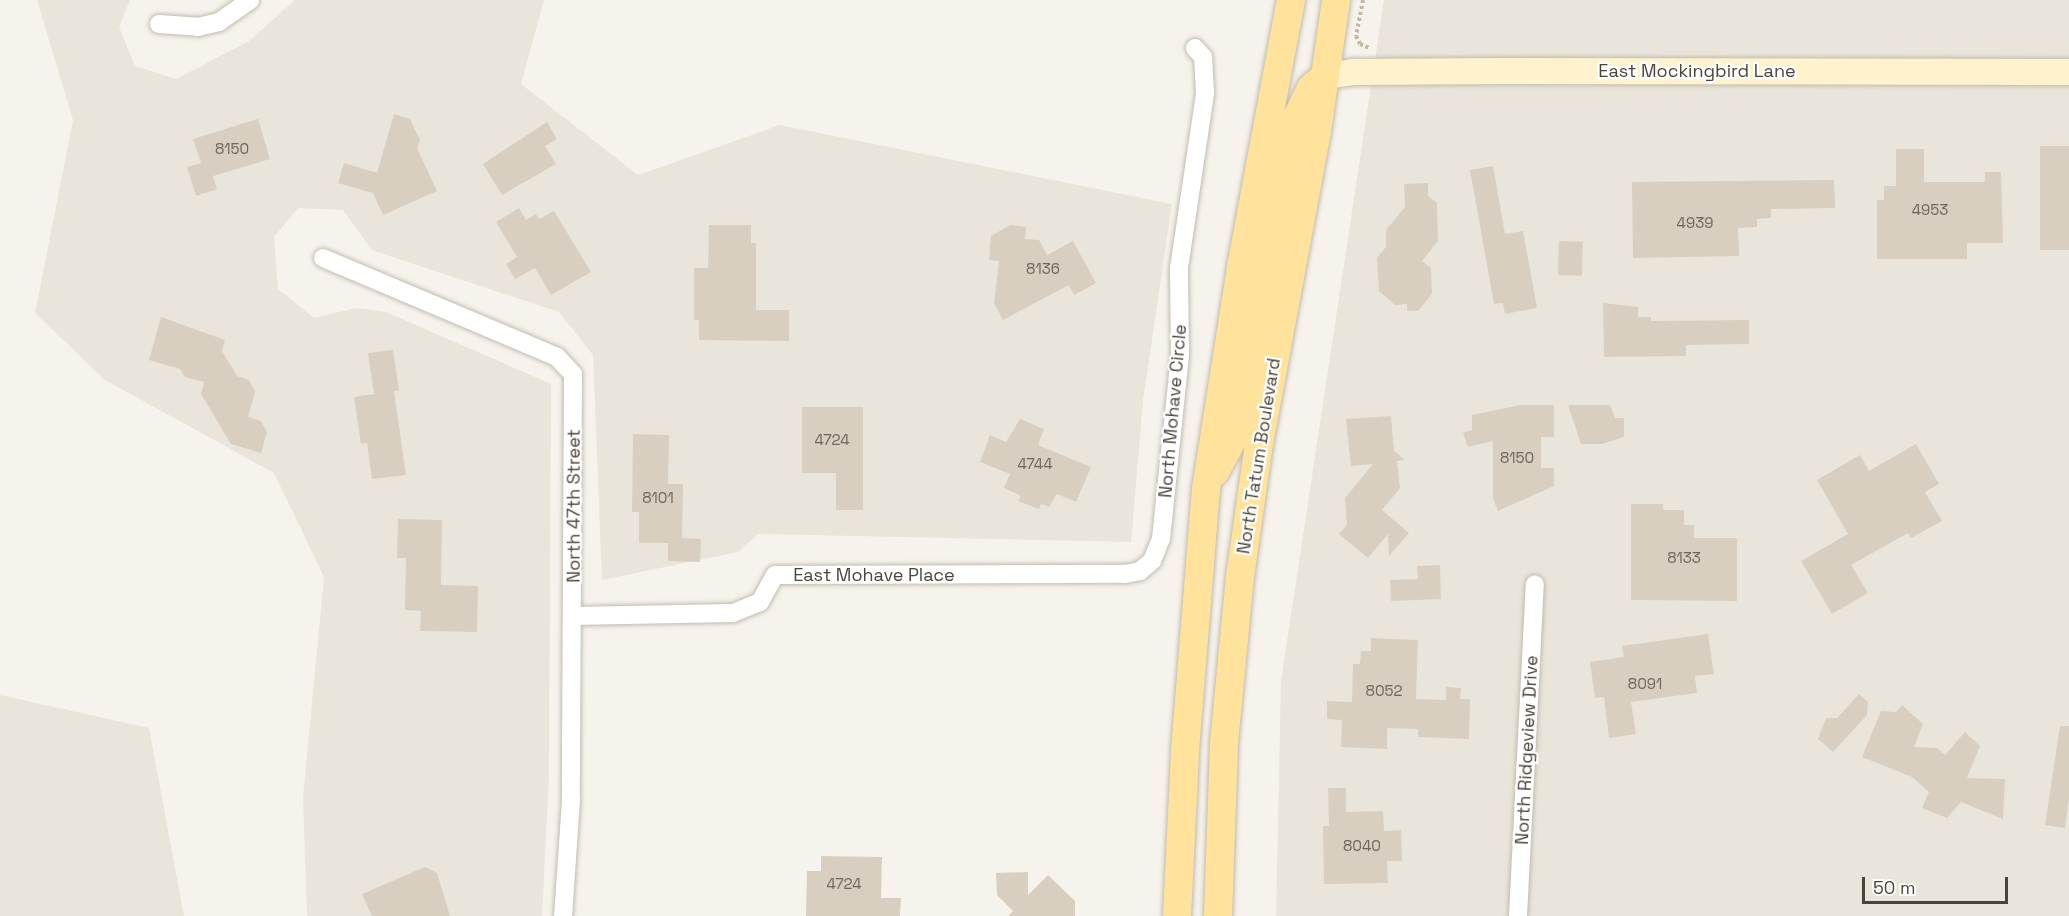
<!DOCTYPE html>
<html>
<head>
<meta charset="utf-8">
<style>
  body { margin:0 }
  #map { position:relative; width:2069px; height:916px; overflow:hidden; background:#f6f3ec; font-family:"Space Grotesk",sans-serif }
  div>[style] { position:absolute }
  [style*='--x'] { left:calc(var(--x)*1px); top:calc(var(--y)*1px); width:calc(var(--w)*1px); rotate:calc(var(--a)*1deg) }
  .residential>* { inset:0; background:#eae5da }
  .building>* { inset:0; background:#d8cfc1; transform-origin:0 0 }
  .path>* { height:4px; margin-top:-2px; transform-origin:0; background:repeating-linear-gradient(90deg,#c4b79f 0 3px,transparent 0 6px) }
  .roads { filter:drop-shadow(0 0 2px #c2bbae) drop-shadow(0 0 2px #c2bbae) }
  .street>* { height:18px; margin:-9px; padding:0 9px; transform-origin:9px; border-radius:9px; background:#fff }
  .secondary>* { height:26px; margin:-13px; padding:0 13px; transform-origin:13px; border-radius:13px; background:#fff3cd }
  .primary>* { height:28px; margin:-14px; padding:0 14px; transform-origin:14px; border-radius:14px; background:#ffe39c }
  span { translate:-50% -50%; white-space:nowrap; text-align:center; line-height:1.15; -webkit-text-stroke:4.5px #fff; paint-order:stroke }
  .number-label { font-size:15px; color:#6e675b }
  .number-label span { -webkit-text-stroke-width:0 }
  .street-label { font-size:18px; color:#4b4439 }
  .scale { position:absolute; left:1862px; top:877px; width:146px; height:27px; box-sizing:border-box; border:3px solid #4b4439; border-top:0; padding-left:8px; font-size:18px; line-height:21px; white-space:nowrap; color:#4b4439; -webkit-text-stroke:4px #fff; paint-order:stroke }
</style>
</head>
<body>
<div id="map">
  <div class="residential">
    <i style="clip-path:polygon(37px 0,130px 0,119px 27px,135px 66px,176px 79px,249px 41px,295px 0,544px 0,521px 84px,638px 175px,780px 125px,1172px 204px,1143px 401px,1131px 542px,758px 534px,738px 552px,602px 580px,593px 355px,559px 312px,372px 250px,343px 210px,298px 208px,274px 237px,278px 289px,314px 318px,356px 308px,386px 312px,551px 384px,549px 774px,542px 916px,307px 916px,303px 797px,324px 577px,274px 473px,105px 380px,35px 313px,73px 120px)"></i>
    <i style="clip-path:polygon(1384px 0,2069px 0,2069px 916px,1276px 916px,1281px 681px)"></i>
    <i style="clip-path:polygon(0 695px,149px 728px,184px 916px,0 916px)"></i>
  </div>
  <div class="building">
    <i style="clip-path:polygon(394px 114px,410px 119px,420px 140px,417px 148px,437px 191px,383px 215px,373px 193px,338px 183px,344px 163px,377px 173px)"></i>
    <i style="clip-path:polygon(258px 119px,270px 159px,213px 176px,217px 189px,196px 196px,187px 167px,201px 163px,193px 139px)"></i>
    <i style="clip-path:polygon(547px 122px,557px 139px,545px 146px,556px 164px,502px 195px,483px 164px)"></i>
    <i style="left:2040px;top:146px;width:29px;height:104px"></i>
    <i style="clip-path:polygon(1896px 149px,1924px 149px,1924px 182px,1985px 182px,1985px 172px,2001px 172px,2003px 243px,1967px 243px,1967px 259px,1877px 259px,1877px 200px,1884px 200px,1884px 186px,1896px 186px)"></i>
    <i style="clip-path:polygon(1493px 166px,1505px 234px,1523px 231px,1537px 308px,1505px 314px,1503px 303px,1494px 304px,1470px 170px)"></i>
    <i style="clip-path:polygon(1834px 180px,1835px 208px,1771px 209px,1771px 218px,1757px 219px,1757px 227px,1738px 228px,1739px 256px,1633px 258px,1632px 182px)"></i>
    <i style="clip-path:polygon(1428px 183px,1428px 196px,1437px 203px,1438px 241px,1422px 261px,1431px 268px,1432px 294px,1418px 311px,1407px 311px,1407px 304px,1395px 305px,1379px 291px,1377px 258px,1386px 247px,1386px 230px,1405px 207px,1404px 184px)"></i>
    <i style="clip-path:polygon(519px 208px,526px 220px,536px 214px,539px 219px,554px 211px,591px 272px,551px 295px,535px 268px,515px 279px,506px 264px,517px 257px,496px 222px)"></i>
    <i style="clip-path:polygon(709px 225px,751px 225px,751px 243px,756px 243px,756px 310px,789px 310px,789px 341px,699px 340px,699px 320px,694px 320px,694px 268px,708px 268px)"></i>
    <i style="clip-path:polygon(1010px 225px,1026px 227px,1025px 239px,1039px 240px,1047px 255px,1073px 241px,1096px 283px,1074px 295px,1069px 285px,1003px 320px,994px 303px,999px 261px,989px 260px,991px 236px)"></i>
    <i style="left:1559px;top:241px;width:24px;height:34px;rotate:2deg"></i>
    <i style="clip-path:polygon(1603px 303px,1638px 307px,1638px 317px,1651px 317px,1651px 321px,1749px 320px,1749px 344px,1686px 345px,1686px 356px,1604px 357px)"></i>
    <i style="clip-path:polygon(161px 317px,225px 340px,222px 351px,237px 376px,249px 380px,255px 391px,248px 417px,261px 421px,267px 432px,261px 453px,231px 444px,201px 394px,204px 382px,185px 377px,180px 369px,149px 360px)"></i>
    <i style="clip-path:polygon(393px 350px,399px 390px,394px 391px,406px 475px,372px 479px,367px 443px,361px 444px,354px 397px,374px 394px,368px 353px)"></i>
    <i style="clip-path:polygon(1520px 405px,1554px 405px,1554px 437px,1541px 437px,1541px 468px,1554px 468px,1554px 486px,1498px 511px,1493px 499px,1493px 441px,1468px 447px,1463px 433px,1472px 430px,1472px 415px)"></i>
    <i style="clip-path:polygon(1568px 405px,1610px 405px,1615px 418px,1624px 418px,1624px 437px,1603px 444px,1581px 444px)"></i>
    <i style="clip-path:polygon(802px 407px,863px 407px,863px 510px,836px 510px,836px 473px,802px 473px)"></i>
    <i style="clip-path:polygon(1391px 416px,1394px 451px,1405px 460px,1397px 461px,1400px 488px,1382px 510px,1409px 533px,1389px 556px,1388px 534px,1368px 558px,1339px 534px,1347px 525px,1345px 498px,1373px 464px,1351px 466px,1346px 419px)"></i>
    <i style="clip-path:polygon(1020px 419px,1044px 429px,1038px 445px,1091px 467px,1076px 502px,1057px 494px,1049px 507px,1041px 504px,1039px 509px,1018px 501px,1021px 496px,1004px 488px,1010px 474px,980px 462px,990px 435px,1006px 442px)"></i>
    <i style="clip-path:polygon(633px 434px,669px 435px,668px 484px,683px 484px,682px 538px,701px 539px,700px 562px,668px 561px,668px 543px,639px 543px,639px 512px,632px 512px)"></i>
    <i style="clip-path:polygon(1916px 444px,1939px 484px,1925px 492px,1942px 521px,1911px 538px,1908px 533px,1851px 565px,1868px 593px,1832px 614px,1801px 561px,1848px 534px,1817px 480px,1860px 455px,1869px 471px)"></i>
    <i style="clip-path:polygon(1631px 504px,1663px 504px,1663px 510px,1684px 510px,1684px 525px,1694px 525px,1694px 538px,1737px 538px,1737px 601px,1631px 600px)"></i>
    <i style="clip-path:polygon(398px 519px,442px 520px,441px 585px,478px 586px,477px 632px,420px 631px,421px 611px,405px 610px,406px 558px,397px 558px)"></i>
    <i style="clip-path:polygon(1440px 565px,1441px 599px,1391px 601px,1390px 580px,1418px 579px,1417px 566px)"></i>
    <i style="clip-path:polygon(1708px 634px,1714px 674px,1695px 676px,1697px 693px,1631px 702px,1636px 734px,1609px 738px,1604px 697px,1595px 698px,1590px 662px,1624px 657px,1622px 646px)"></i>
    <i style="clip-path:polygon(1371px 638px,1418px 640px,1416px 699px,1446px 700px,1446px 687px,1461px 688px,1460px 699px,1470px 699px,1469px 739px,1418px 737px,1418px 729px,1387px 728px,1387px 749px,1341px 747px,1342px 720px,1327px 719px,1327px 701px,1352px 702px,1353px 664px,1360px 664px,1361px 651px,1371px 651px)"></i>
    <i style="clip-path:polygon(1859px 694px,1868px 702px,1867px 715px,1833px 752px,1818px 739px,1826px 718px,1837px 718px)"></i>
    <i style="clip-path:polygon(1902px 705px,1923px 724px,1914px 747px,1937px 748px,1945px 755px,1965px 732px,1980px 746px,1967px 778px,2005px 779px,2003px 819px,1961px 802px,1947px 818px,1922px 808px,1929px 792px,1912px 777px,1862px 757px,1881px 711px,1896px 712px)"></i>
    <i style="clip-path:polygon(2060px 726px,2069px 726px,2069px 798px,2065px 828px,2045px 825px)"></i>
    <i style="clip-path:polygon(1328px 788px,1346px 788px,1346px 812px,1383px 811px,1384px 831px,1401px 830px,1402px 861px,1387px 861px,1388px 883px,1324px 884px,1323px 826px,1329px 826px)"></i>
    <i style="clip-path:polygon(821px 856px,882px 857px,881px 898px,901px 898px,900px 916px,806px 916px,807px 871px,821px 871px)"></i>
    <i style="clip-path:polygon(425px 867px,437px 873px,450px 916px,372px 916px,362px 894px)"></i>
    <i style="clip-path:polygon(1028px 872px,1028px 895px,1048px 875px,1075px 901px,1075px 916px,1008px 916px,1013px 911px,997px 895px,996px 873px)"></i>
  </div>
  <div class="path">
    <i style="--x:1363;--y:0;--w:37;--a:101"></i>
    <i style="--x:1356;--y:36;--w:9;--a:63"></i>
    <i style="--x:1360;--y:44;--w:12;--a:24"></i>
  </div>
  <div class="roads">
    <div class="street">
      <i style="--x:159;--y:24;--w:39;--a:4"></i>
      <i style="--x:198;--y:27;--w:22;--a:-13"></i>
      <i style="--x:219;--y:22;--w:38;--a:-35"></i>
      <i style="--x:323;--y:258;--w:254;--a:22.9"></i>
      <i style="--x:557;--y:357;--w:23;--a:47"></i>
      <i style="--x:573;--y:374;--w:426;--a:90.3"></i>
      <i style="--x:571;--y:800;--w:116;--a:93.9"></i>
      <i style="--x:573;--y:616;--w:160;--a:-1.1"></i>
      <i style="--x:733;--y:613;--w:29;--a:-22"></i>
      <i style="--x:760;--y:602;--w:31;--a:-61"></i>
      <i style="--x:775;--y:575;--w:350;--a:-0.2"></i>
      <i style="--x:1125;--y:574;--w:15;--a:-11"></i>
      <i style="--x:1140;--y:571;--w:16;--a:-40"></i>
      <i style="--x:1152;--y:561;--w:24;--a:-68"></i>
      <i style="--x:1161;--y:539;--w:186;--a:-84.1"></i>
      <i style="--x:1180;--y:354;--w:86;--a:-90.7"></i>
      <i style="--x:1179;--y:268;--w:177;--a:-81.5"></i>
      <i style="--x:1205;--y:93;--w:36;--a:-93"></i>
      <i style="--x:1203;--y:57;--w:12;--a:-132"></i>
      <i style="--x:1518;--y:916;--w:332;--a:-87.1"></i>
    </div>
    <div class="secondary">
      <i style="--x:1326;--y:76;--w:27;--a:-8"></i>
      <i style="--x:1353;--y:72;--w:151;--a:-0.4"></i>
      <i style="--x:1504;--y:71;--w:565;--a:0.1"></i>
    </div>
    <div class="primary">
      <i style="--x:1215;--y:472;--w:42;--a:-61.6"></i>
      <i style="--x:1235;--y:435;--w:265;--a:-79.8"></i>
      <i style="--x:1282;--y:174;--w:57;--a:-75.7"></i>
      <i style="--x:1296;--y:119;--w:34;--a:-64"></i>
      <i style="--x:1311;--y:88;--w:17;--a:-40"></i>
      <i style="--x:1177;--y:916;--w:166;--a:-87.2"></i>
      <i style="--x:1185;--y:750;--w:262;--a:-85.4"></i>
      <i style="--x:1206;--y:489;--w:225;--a:-81"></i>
      <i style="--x:1241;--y:267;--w:272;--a:-79.4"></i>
      <i style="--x:1218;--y:916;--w:173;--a:-88"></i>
      <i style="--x:1224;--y:743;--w:167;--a:-84.5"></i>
      <i style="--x:1240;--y:577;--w:134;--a:-81.9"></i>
      <i style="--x:1259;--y:444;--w:318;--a:-79.5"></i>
      <i style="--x:1317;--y:131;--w:132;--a:-81.7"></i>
    </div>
  </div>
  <div class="number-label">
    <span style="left:232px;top:149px">8150</span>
    <span style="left:1930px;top:210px">4953</span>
    <span style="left:1695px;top:223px">4939</span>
    <span style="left:1043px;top:269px">8136</span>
    <span style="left:832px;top:440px">4724</span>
    <span style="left:1517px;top:458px">8150</span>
    <span style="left:1035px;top:464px">4744</span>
    <span style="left:658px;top:498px">8101</span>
    <span style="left:1684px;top:558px">8133</span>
    <span style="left:1645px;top:684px">8091</span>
    <span style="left:1384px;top:691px">8052</span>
    <span style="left:1362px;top:846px">8040</span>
    <span style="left:844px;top:884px">4724</span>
  </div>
  <div class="street-label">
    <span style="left:1697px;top:71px">East Mockingbird Lane</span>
    <span style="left:1173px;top:411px;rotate:-85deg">North Mohave Circle</span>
    <span style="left:1259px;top:456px;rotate:-81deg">North Tatum Boulevard</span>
    <span style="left:574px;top:506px;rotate:-90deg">North 47th Street</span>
    <span style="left:874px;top:575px">East Mohave Place</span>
    <span style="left:1527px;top:750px;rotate:-87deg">North Ridgeview Drive</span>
  </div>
  <div class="scale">50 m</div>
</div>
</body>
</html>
